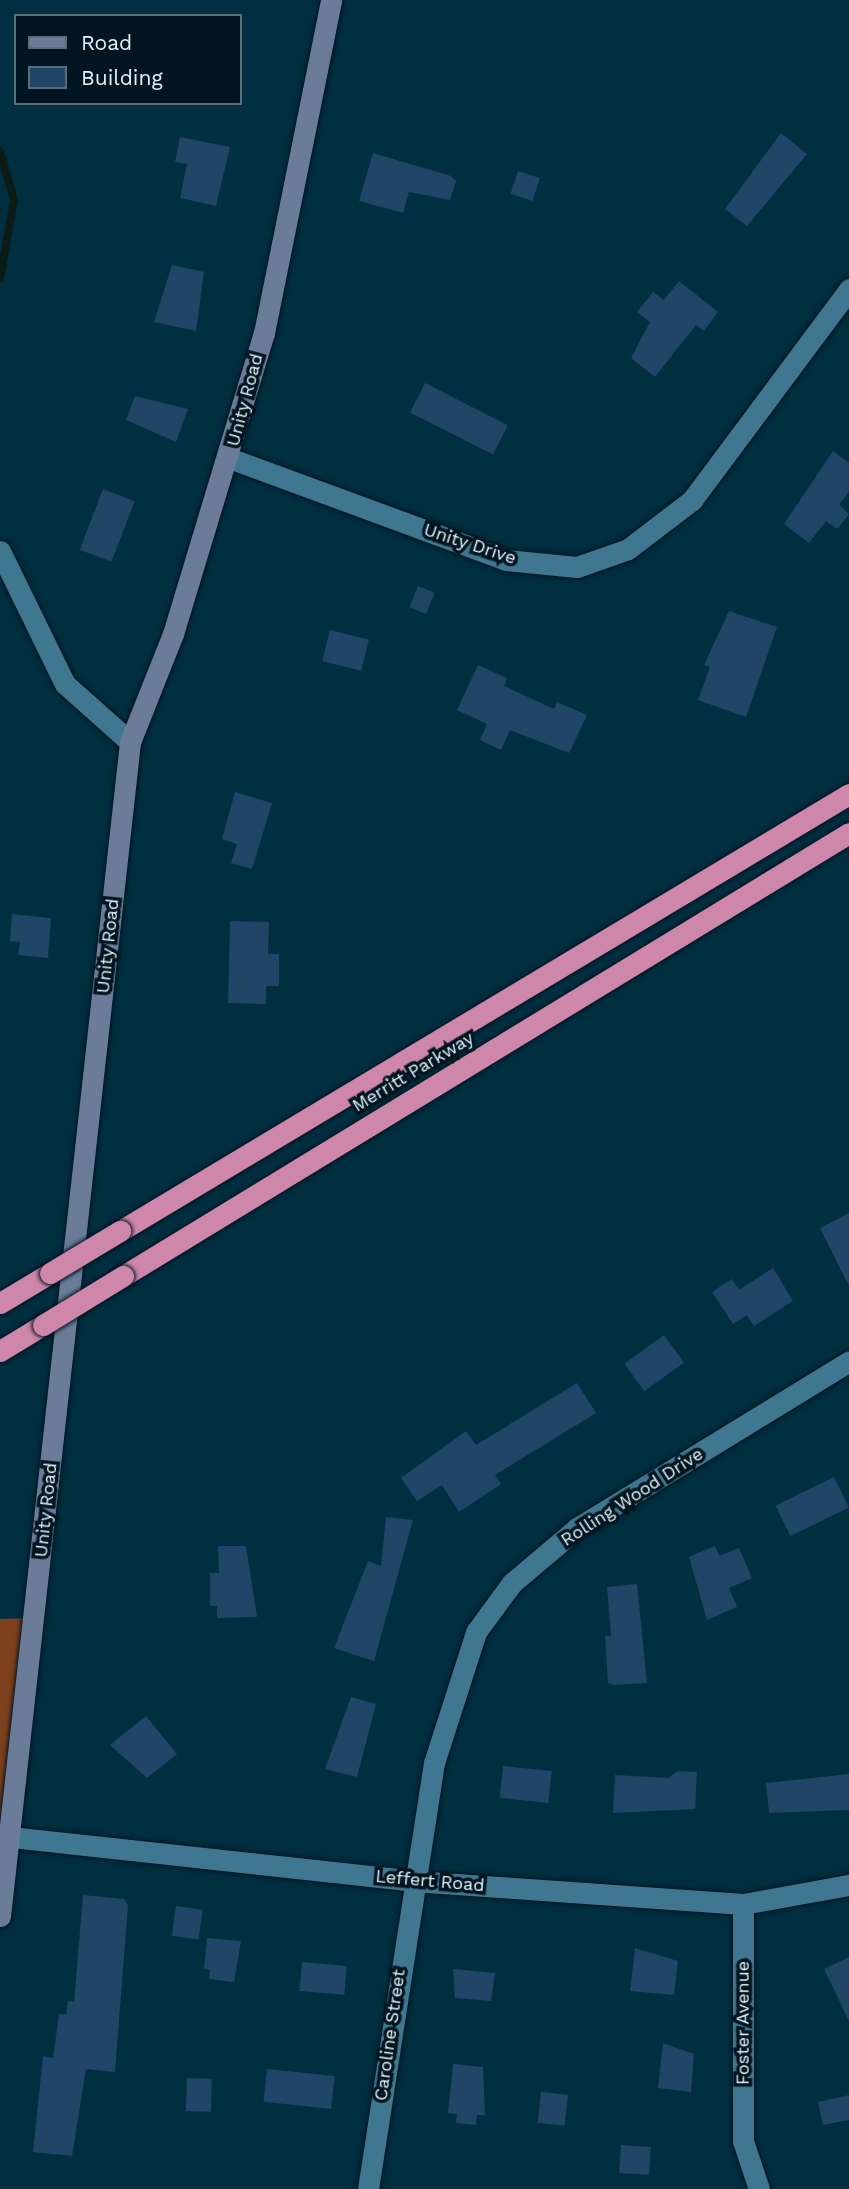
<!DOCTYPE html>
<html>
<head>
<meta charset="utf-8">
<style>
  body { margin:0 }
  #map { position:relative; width:849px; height:2189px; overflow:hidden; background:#002f40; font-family:"Work Sans",sans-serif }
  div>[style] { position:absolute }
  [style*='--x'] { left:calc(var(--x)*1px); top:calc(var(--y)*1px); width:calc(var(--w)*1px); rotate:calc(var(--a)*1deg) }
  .green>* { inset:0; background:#7e411d }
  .stream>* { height:8px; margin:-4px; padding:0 4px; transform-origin:4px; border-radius:4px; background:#0c1b16 }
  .building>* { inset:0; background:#204566; transform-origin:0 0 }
  .roads { filter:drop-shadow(0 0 2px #001621) drop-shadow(0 0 2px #001621) }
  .minor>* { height:21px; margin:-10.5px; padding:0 10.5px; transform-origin:10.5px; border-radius:10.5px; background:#3f7790 }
  .tertiary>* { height:21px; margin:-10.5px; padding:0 10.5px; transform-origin:10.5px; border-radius:10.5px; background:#3f7790 }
  .secondary>* { height:21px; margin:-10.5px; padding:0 10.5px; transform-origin:10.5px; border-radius:10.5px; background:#6a7c98 }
  .motorway>* { height:21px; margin:-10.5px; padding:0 10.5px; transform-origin:10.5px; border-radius:10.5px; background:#ce86aa }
  .bridges { filter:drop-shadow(0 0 2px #001621) drop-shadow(0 0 2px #001621) }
  .motorway-bridge>* { height:21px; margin:-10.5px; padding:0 10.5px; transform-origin:10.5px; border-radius:10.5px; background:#ce86aa }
  span { translate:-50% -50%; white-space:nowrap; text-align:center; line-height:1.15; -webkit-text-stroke:7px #00151f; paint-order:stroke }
  .street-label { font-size:18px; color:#e2f3fb }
  .legend { position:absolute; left:14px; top:14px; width:228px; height:91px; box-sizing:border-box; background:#00151f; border:2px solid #5a6e77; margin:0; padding:9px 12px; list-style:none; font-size:21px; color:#e2f3fb }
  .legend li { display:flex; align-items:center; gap:14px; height:35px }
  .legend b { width:35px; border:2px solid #5a6e77 }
</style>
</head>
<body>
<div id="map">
  <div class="green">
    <i style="clip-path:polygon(30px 1618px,0 1821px,0 1619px)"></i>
  </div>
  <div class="stream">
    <i style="--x:0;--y:151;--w:51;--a:74.1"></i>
    <i style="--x:14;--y:200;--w:80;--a:100"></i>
  </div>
  <div class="building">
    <i style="clip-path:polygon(781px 133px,807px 154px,747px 226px,725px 209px)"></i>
    <i style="clip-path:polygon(180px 137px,230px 147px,216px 206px,180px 198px,187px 164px,175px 162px)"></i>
    <i style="clip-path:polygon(373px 153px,451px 176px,456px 181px,450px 200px,409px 192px,403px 213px,359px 201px)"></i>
    <i style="left:518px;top:171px;width:23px;height:24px;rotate:18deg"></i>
    <i style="clip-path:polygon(172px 265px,204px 272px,196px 331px,154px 322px)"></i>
    <i style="clip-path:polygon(679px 281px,718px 312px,704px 331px,696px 325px,655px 377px,631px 358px,650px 322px,637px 312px,653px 292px,664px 300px)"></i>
    <i style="left:425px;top:383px;width:93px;height:33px;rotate:27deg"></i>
    <i style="clip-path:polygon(135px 396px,188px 409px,176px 442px,126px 420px)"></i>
    <i style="clip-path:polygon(833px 451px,849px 463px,849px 492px,839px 504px,849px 514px,837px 529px,826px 521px,809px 543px,784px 524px)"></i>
    <i style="left:103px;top:489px;width:34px;height:65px;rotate:21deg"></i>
    <i style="left:418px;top:586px;width:18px;height:23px;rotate:22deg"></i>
    <i style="clip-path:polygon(729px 611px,777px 627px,746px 717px,698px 700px,710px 667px,704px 665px)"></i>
    <i style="left:330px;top:630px;width:40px;height:32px;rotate:14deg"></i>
    <i style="clip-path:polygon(478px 665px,507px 678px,504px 686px,554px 709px,557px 702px,587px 715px,569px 753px,510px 730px,501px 750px,480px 740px,487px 724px,457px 710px)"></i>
    <i style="clip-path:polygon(235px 792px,272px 803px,252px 869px,231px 863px,237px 844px,222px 839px)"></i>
    <i style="clip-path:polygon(12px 914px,51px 918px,48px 958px,18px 955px,20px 942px,10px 941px)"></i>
    <i style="clip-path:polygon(230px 921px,269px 922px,268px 954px,279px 954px,279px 986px,266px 986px,266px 1004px,228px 1003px)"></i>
    <i style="clip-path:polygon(849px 1213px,849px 1286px,820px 1228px)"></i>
    <i style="clip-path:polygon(773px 1268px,793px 1301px,754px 1326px,747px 1315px,733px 1324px,712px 1292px,732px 1279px,739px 1290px)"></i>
    <i style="left:664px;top:1335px;width:34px;height:49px;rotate:54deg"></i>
    <i style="clip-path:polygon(577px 1383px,596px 1413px,495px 1475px,501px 1484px,459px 1512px,442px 1485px,417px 1501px,401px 1478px,466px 1431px,476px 1445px)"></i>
    <i style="left:834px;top:1477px;width:34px;height:65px;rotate:64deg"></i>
    <i style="clip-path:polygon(386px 1517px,413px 1520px,374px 1661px,334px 1648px,368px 1561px,381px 1566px)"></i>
    <i style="clip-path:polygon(218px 1546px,246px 1546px,257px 1617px,217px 1618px,217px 1606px,210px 1606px,210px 1573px,219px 1573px)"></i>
    <i style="clip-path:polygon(715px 1546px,719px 1556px,739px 1548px,752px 1578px,729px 1588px,737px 1607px,707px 1620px,689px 1557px)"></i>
    <i style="clip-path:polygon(637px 1584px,647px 1683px,614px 1685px,608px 1683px,605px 1636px,611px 1636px,607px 1587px)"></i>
    <i style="clip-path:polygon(351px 1697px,376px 1704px,357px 1777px,325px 1769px)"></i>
    <i style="clip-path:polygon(146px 1716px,177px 1754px,147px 1778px,110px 1745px)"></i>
    <i style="left:503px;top:1766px;width:49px;height:32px;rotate:6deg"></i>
    <i style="clip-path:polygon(678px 1771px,697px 1772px,695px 1809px,613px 1813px,615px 1775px,668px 1778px)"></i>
    <i style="clip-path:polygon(849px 1774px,849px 1810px,769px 1813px,766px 1783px)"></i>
    <i style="clip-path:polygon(83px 1895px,124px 1899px,128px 1905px,115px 2072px,86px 2069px,72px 2156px,33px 2152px,43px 2056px,53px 2058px,59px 2014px,66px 2014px,68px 2001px,74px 2002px)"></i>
    <i style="left:176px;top:1906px;width:27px;height:30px;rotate:8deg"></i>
    <i style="clip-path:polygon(207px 1938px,241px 1941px,234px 1982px,209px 1979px,210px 1970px,204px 1969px)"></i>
    <i style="clip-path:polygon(635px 1948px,678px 1961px,674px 1995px,630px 1991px)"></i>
    <i style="clip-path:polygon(849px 1957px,849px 2021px,824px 1969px)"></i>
    <i style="left:302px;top:1962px;width:45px;height:29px;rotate:5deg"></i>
    <i style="clip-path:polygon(453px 1969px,495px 1973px,491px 2001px,455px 1998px)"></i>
    <i style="clip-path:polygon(663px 2043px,694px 2054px,691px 2092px,658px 2088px)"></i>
    <i style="clip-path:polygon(453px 2064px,483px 2067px,485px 2115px,477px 2115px,476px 2125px,456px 2123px,457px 2114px,448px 2113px)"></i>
    <i style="left:267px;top:2069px;width:68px;height:33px;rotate:6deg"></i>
    <i style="left:187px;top:2078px;width:25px;height:33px;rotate:2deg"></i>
    <i style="left:541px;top:2092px;width:27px;height:31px;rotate:6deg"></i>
    <i style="clip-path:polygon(849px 2095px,849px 2120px,823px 2125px,818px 2102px)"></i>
    <i style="left:621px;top:2145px;width:30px;height:28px;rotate:4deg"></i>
  </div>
  <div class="roads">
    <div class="minor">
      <i style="--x:229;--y:458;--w:295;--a:20.2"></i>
      <i style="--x:506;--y:560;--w:71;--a:5.6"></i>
      <i style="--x:577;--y:567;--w:54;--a:-19.4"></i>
      <i style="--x:628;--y:549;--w:81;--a:-37.4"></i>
      <i style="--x:692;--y:500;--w:263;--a:-53.3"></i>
      <i style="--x:11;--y:1837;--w:404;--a:6.2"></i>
      <i style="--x:413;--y:1881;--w:331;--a:4"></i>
      <i style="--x:743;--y:1904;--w:108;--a:-10.2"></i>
      <i style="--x:743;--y:1904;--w:237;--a:90"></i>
      <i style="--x:743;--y:2141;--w:51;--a:71.6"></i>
      <i style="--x:368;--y:2189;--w:431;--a:-81.2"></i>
      <i style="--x:434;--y:1763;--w:138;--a:-72.2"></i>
      <i style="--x:476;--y:1632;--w:61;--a:-53.7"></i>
      <i style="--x:512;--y:1583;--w:85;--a:-40.2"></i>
      <i style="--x:577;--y:1528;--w:319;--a:-31.5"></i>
    </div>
    <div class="tertiary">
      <i style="--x:0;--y:551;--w:148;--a:64"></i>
      <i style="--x:65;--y:684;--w:87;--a:41.7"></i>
    </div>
    <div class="secondary">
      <i style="--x:0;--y:1916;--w:1181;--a:-83.68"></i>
      <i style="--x:130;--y:742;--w:116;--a:-68.3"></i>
      <i style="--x:173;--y:634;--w:314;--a:-73.2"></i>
      <i style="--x:264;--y:333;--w:340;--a:-78.6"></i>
    </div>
    <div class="motorway">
      <i style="--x:120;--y:1231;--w:850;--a:-30.94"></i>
      <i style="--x:123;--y:1276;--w:850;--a:-31.39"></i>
      <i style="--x:0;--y:1303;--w:58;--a:-31"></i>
      <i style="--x:0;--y:1351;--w:50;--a:-31.2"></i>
    </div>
  </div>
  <div class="bridges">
    <div class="motorway-bridge">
      <i style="--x:50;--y:1273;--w:82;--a:-31"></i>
      <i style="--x:43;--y:1325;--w:94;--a:-31.5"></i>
    </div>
  </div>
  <div class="street-label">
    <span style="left:245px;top:400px;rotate:-75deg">Unity Road</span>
    <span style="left:470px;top:544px;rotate:18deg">Unity Drive</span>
    <span style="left:108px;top:946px;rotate:-84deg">Unity Road</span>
    <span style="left:413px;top:1072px;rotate:-31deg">Merritt Parkway</span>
    <span style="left:632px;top:1497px;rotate:-33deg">Rolling Wood Drive</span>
    <span style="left:46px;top:1510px;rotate:-84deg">Unity Road</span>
    <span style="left:430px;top:1881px;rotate:5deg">Leffert Road</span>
    <span style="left:743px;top:2023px;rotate:-90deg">Foster Avenue</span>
    <span style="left:390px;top:2035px;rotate:-82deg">Caroline Street</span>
  </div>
  <ul class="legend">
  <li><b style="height:9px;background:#6a7c98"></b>Road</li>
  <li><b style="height:19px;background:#204566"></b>Building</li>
  </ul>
</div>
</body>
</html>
